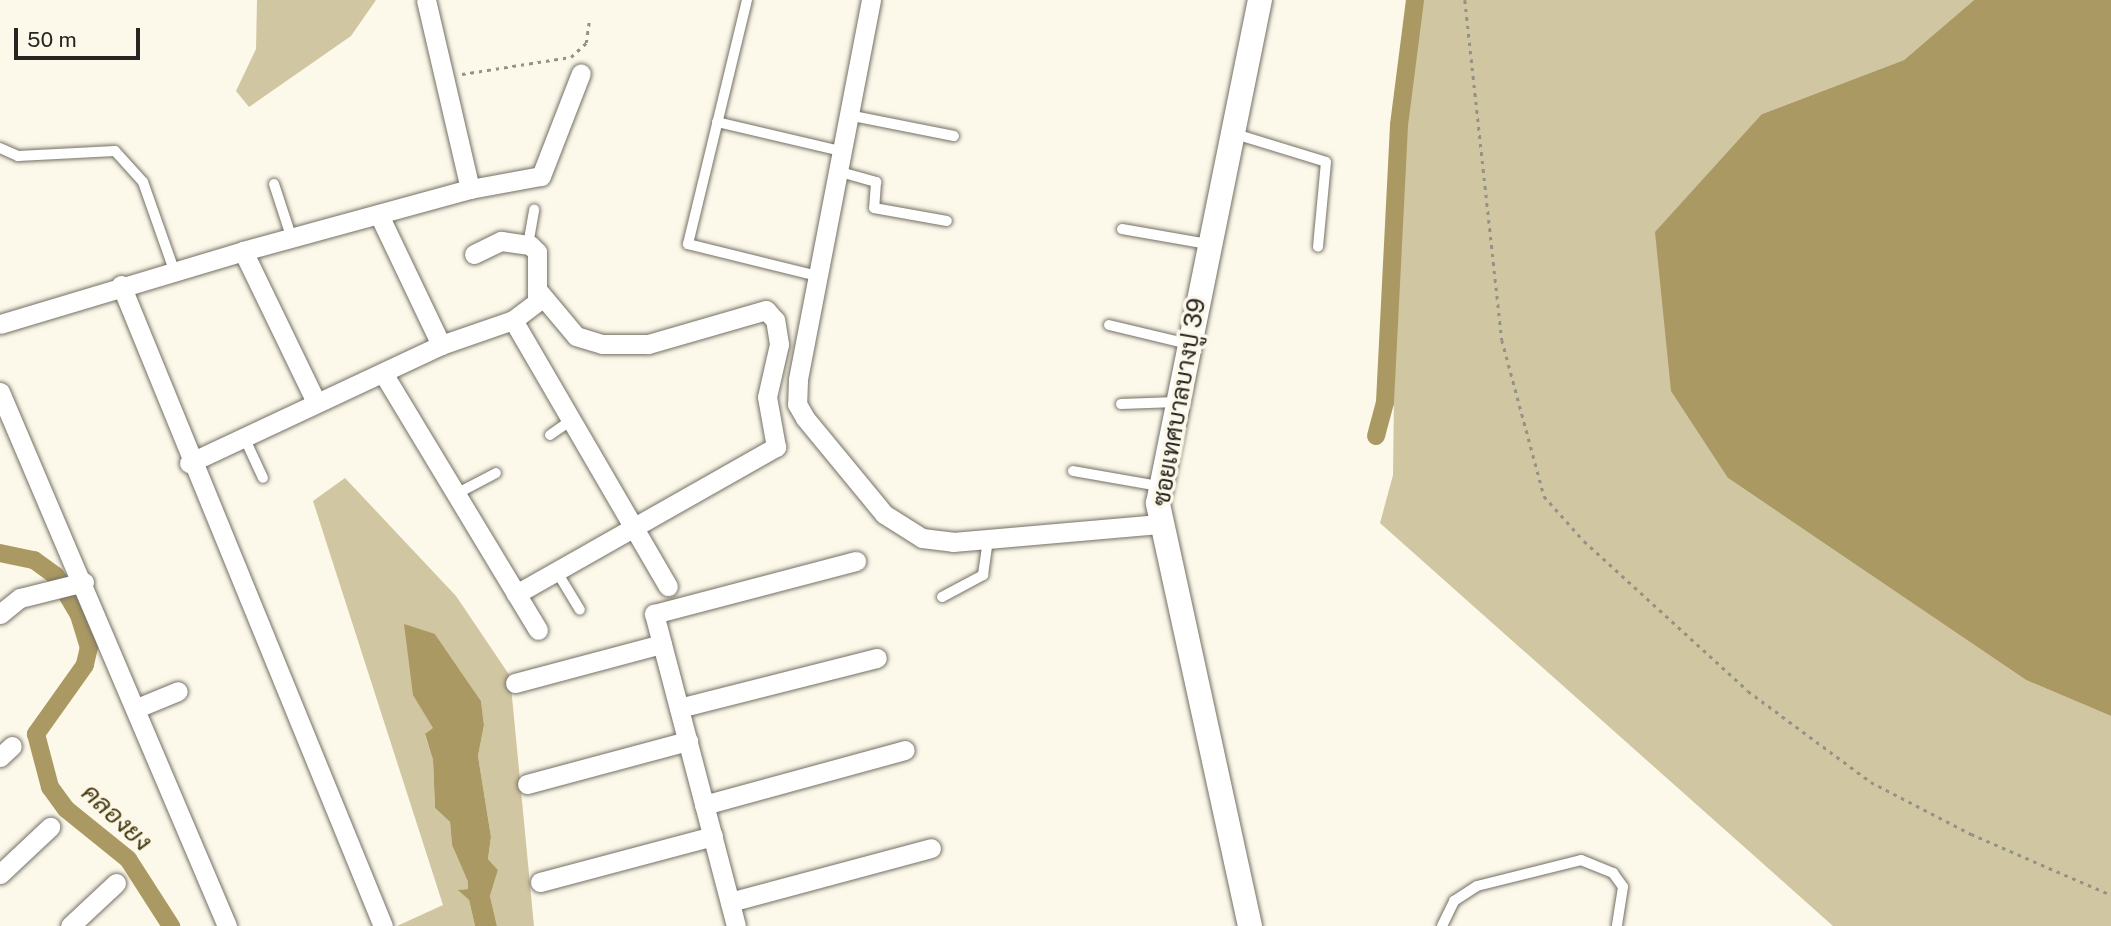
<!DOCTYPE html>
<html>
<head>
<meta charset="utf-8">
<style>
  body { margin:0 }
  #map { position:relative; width:2111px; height:926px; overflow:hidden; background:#fcf8ea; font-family:"Public Sans",Sarabun,sans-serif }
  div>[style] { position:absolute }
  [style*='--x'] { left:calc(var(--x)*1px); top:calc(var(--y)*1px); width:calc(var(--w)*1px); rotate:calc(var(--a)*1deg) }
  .green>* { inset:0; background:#d1c6a2 }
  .water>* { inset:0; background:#aa9962 }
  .canal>* { height:18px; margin:-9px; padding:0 9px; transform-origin:9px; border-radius:9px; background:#aa9962 }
  .path>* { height:2.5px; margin-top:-1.25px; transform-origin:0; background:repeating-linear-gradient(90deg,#949187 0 3.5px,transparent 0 8.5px) }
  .roads { filter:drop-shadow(0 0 2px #747064) drop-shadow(0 0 2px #747064) }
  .service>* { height:10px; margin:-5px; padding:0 5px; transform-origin:5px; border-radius:5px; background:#fff }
  .minor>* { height:19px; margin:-9.5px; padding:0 9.5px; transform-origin:9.5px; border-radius:9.5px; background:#fff }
  .tertiary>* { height:24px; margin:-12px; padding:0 12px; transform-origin:12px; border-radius:12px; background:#fff }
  span { translate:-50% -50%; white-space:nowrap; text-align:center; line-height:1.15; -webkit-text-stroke:7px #fcf8ea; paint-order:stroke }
  .street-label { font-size:24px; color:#272520 }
  .water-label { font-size:26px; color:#4a3e11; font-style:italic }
  .scale { position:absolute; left:14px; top:28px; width:126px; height:32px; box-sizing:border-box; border:4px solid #272520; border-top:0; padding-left:9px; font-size:21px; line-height:24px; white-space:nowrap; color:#272520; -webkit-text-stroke:5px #fcf8ea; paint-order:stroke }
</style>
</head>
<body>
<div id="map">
  <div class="green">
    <i style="clip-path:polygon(257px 0,376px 0,351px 36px,249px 107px,236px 91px,256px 49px)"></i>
    <i style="clip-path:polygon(1413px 0,1974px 0,1904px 60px,1762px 114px,1728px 478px,2026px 680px,2111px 716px,2111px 926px,1833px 926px,1380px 523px,1393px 475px,1397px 165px)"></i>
    <i style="clip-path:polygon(345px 478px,456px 596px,510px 676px,534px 926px,497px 926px,490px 896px,498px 870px,488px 859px,491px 837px,478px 756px,484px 725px,481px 701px,435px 634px,434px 729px,425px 735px,433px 760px,435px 808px,450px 822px,452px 845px,468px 882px,468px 889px,459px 890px,469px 900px,475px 926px,397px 926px,443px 905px,313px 501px)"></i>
  </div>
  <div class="water">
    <i style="clip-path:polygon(1974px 0,2111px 0,2111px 716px,2026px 680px,1728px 478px,1671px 391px,1655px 232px,1762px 114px,1904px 60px)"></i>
    <i style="clip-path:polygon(404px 624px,435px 634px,481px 701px,484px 725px,478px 756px,491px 837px,488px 859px,498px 870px,490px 896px,497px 926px,475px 926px,469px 900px,458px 890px,468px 889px,468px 882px,452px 845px,450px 822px,435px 808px,433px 760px,425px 734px,433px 728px,413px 695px)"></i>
  </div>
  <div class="canal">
    <i style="--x:1376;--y:436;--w:35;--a:-75"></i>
    <i style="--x:1385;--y:402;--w:277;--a:-87.1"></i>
    <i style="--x:1399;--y:125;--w:126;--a:-82.7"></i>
    <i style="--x:0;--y:553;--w:35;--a:12"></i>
    <i style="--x:34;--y:560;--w:27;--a:36"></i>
    <i style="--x:56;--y:576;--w:45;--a:59.5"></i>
    <i style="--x:79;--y:615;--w:34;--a:73"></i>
    <i style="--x:89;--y:647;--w:18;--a:103"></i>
    <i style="--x:85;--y:665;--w:85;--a:125.4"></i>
    <i style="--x:36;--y:734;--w:55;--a:75.2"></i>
    <i style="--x:50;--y:787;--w:27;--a:54"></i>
    <i style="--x:66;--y:809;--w:80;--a:38.9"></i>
    <i style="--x:128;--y:859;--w:80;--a:57.3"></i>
  </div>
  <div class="path">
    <i style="--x:1465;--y:0;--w:342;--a:83.8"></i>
    <i style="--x:1502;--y:340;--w:162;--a:74.9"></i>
    <i style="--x:1544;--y:496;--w:60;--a:48.4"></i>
    <i style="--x:1584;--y:541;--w:222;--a:42.4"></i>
    <i style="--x:1748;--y:691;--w:153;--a:36.5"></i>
    <i style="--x:1871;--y:782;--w:113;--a:27.5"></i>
    <i style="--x:1971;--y:834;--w:153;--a:23.5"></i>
    <i style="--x:462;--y:74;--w:110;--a:-8.9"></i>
    <i style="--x:571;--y:57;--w:21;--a:-43"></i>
    <i style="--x:586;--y:43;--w:22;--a:-82"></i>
  </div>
  <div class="roads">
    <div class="service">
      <i style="--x:747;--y:0;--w:251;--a:103.6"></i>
      <i style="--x:688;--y:244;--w:133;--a:13.9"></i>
      <i style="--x:848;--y:115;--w:108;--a:11.2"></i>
      <i style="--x:717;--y:122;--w:127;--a:13.2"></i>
      <i style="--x:1232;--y:133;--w:98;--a:17.1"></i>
      <i style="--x:1326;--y:162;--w:85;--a:95.4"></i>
      <i style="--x:0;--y:148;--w:20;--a:24"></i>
      <i style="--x:18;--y:156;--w:97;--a:-3"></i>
      <i style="--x:115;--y:151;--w:42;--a:47.9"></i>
      <i style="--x:143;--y:182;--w:93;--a:70.6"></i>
      <i style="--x:837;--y:171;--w:41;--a:15.8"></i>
      <i style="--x:876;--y:182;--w:26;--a:94"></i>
      <i style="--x:874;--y:208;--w:74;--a:10.1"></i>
      <i style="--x:274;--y:184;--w:58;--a:71.9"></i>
      <i style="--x:1122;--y:229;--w:87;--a:9.9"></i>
      <i style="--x:528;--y:245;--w:36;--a:-80"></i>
      <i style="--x:1109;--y:325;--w:81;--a:13.5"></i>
      <i style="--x:1121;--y:404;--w:55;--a:-2.1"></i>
      <i style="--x:550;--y:435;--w:29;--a:-35"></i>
      <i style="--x:244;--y:437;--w:45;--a:65.1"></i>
      <i style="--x:1073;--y:471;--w:87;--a:9.9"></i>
      <i style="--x:456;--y:494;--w:45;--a:-27.7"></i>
      <i style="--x:557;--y:572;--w:44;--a:58.8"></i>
      <i style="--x:942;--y:597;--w:47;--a:-28.2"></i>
      <i style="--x:983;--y:575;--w:36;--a:-82"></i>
      <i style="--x:1442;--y:926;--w:28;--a:-64"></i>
      <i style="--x:1454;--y:901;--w:27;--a:-33"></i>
      <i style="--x:1477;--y:886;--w:107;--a:-14"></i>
      <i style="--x:1581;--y:860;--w:35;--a:22"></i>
      <i style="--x:1613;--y:873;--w:17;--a:54"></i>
      <i style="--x:1623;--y:887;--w:39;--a:99"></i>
    </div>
    <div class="minor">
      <i style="--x:426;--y:0;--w:194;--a:76.9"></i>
      <i style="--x:871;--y:0;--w:387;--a:100.9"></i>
      <i style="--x:798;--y:380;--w:24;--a:92"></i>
      <i style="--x:797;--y:404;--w:16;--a:60"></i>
      <i style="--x:805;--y:418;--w:124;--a:50.5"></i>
      <i style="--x:884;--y:514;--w:45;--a:32.3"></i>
      <i style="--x:922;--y:538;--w:31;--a:7"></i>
      <i style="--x:953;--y:542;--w:207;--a:-5"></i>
      <i style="--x:380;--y:217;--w:142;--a:64.5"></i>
      <i style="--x:441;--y:345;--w:76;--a:-19.1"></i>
      <i style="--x:513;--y:320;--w:308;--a:59.8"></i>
      <i style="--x:243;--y:251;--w:168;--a:64.2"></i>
      <i style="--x:474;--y:254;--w:30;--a:-26"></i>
      <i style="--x:501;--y:241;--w:29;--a:8"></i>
      <i style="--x:530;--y:245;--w:10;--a:45"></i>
      <i style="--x:537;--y:252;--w:50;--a:90"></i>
      <i style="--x:537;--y:302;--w:30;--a:143"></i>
      <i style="--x:121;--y:285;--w:692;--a:67.77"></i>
      <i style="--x:0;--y:324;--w:254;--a:-16.7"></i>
      <i style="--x:243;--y:251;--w:235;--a:-15.3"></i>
      <i style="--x:470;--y:189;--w:72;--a:-10.4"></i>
      <i style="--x:541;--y:176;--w:110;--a:-68.8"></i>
      <i style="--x:383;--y:373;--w:300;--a:58.9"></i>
      <i style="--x:0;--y:392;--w:580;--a:66.97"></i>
      <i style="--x:189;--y:463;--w:278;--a:-25.1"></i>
      <i style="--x:516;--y:594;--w:299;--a:-29.5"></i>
      <i style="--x:776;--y:447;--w:51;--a:-100.2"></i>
      <i style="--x:767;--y:397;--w:54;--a:-77.2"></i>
      <i style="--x:779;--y:344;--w:24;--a:-99"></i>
      <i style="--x:775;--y:320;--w:13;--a:-132"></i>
      <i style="--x:766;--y:310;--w:123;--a:163.9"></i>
      <i style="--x:648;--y:344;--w:46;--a:180"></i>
      <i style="--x:602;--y:344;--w:27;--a:-163"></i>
      <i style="--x:576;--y:336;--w:56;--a:-129.9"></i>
      <i style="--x:0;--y:614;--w:26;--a:-39"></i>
      <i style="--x:20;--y:598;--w:66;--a:-14"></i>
      <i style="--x:515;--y:683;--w:152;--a:-14.9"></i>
      <i style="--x:137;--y:708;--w:44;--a:-22.5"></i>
      <i style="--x:679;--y:708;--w:204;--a:-14.2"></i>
      <i style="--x:0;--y:757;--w:16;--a:-43"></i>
      <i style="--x:527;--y:784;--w:167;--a:-15"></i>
      <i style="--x:704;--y:805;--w:208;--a:-15.3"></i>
      <i style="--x:0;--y:874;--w:69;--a:-43.2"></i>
      <i style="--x:540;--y:882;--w:179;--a:-14.9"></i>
      <i style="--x:730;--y:902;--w:208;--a:-15"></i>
      <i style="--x:70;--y:926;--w:63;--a:-43.1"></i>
      <i style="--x:736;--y:926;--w:323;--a:-104.7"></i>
      <i style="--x:654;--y:614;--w:209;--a:-14.7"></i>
    </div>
    <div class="tertiary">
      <i style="--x:1250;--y:926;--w:433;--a:-102.3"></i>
      <i style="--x:1158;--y:503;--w:513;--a:-78.54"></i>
    </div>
  </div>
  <div class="street-label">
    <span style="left:1179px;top:402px;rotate:-80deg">ซอยเทศบาลบางปู 39</span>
  </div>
  <div class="water-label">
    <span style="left:117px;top:817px;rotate:43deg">คลองยง</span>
  </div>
  <div class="scale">50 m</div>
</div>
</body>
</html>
